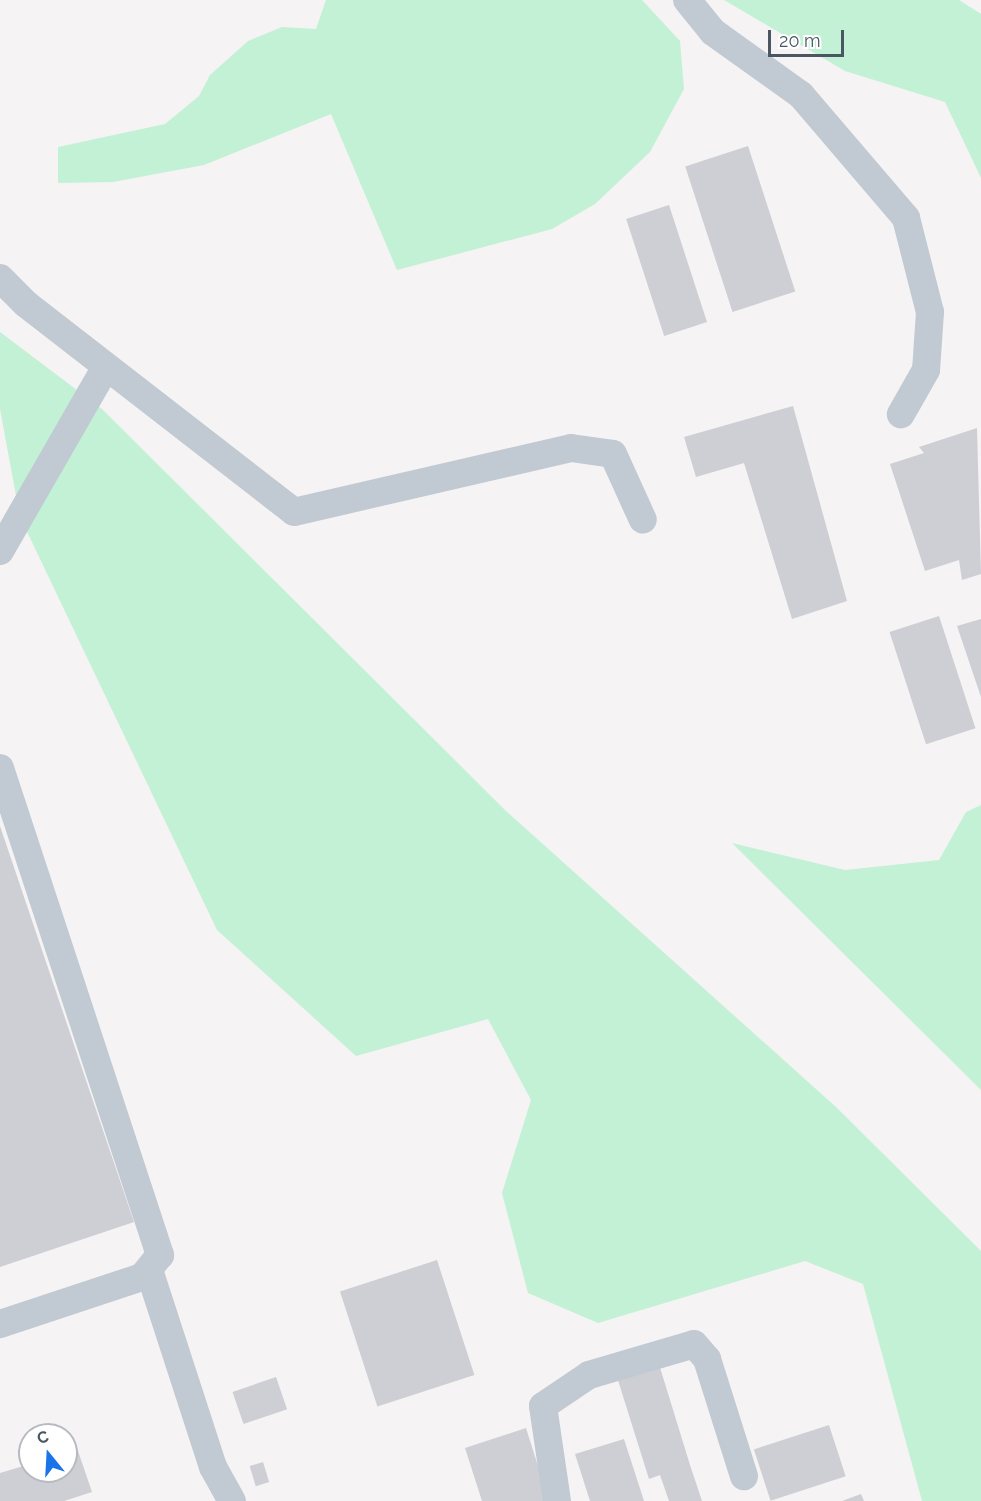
<!DOCTYPE html>
<html>
<head>
<meta charset="utf-8">
<style>
  body { margin:0 }
  #map { position:relative; width:981px; height:1501px; overflow:hidden; background:#f5f3f3; font-family:Raleway,sans-serif }
  div>[style] { position:absolute }
  [style*='--x'] { left:calc(var(--x)*1px); top:calc(var(--y)*1px); width:calc(var(--w)*1px); rotate:calc(var(--a)*1deg) }
  .green>* { inset:0; background:#c3f1d5 }
  .building>* { inset:0; background:#cdcfd5; transform-origin:0 0 }
  .minor>* { height:28px; margin:-14px; padding:0 14px; transform-origin:14px; border-radius:14px; background:#c1cad2 }
  span { translate:-50% -50%; white-space:nowrap; text-align:center; line-height:1.15; -webkit-text-stroke:4.5px #fff; paint-order:stroke }
  .north { position:absolute; left:18px; top:1423px; width:60px; height:60px; box-sizing:border-box; background:#fff; border:2px solid #b7bbc0; border-radius:50%; rotate:342deg; font-size:16px; font-weight:700; line-height:24px; text-align:center; color:#4a5661 }
  .north::after { content:''; display:block; margin:auto; width:21px; height:27px; background:#1a73e8; clip-path:polygon(50% 0,100% 100%,50% 72%,0 100%) }
  .scale { position:absolute; left:768px; top:30px; width:76px; height:27px; box-sizing:border-box; border:3px solid #4a5661; border-top:0; padding-left:8px; font-size:18px; line-height:21px; white-space:nowrap; color:#4a5661; -webkit-text-stroke:4px #fff; paint-order:stroke }
</style>
</head>
<body>
<div id="map">
  <div class="green">
    <i style="clip-path:polygon(326px 0,642px 0,680px 41px,684px 89px,650px 152px,595px 204px,552px 229px,397px 270px,331px 114px,204px 165px,113px 182px,58px 183px,58px 147px,165px 124px,199px 96px,210px 75px,248px 41px,282px 27px,316px 29px)"></i>
    <i style="clip-path:polygon(724px 0,959px 0,981px 14px,981px 178px,945px 102px,845px 71px)"></i>
    <i style="clip-path:polygon(0 332px,102px 409px,506px 811px,836px 1107px,981px 1251px,981px 1501px,922px 1501px,863px 1284px,805px 1261px,598px 1323px,528px 1293px,502px 1193px,531px 1100px,488px 1019px,356px 1056px,217px 930px,20px 517px,0 409px)"></i>
    <i style="clip-path:polygon(981px 805px,981px 1090px,732px 843px,845px 870px,939px 860px,966px 812px)"></i>
  </div>
  <div class="building">
    <i style="left:748px;top:146px;width:153px;height:66px;rotate:72deg"></i>
    <i style="left:669px;top:205px;width:123px;height:45px;rotate:72deg"></i>
    <i style="clip-path:polygon(793px 406px,847px 601px,792px 619px,744px 463px,696px 477px,684px 437px)"></i>
    <i style="clip-path:polygon(977px 428px,981px 574px,962px 580px,959px 560px,925px 571px,890px 464px,924px 453px,919px 447px)"></i>
    <i style="left:939px;top:616px;width:118px;height:52px;rotate:72deg"></i>
    <i style="clip-path:polygon(981px 619px,981px 697px,957px 626px)"></i>
    <i style="clip-path:polygon(0 826px,134px 1222px,0 1267px)"></i>
    <i style="left:437px;top:1260px;width:121px;height:102px;rotate:72deg"></i>
    <i style="clip-path:polygon(658px 1361px,690px 1465px,702px 1501px,669px 1501px,660px 1475px,649px 1479px,616px 1374px)"></i>
    <i style="left:276px;top:1377px;width:34px;height:46px;rotate:71deg"></i>
    <i style="left:829px;top:1425px;width:54px;height:79px;rotate:72deg"></i>
    <i style="clip-path:polygon(526px 1428px,549px 1501px,482px 1501px,465px 1448px)"></i>
    <i style="clip-path:polygon(624px 1439px,644px 1501px,590px 1501px,575px 1454px)"></i>
    <i style="clip-path:polygon(77px 1448px,92px 1492px,64px 1501px,0 1501px,0 1473px,30px 1464px,30px 1471px,66px 1471px,66px 1452px)"></i>
    <i style="left:263px;top:1462px;width:21px;height:14px;rotate:73deg"></i>
    <i style="clip-path:polygon(861px 1494px,864px 1501px,842px 1501px)"></i>
  </div>
  <div class="minor">
    <i style="--x:687;--y:0;--w:41;--a:50.9"></i>
    <i style="--x:713;--y:32;--w:108;--a:35.6"></i>
    <i style="--x:801;--y:95;--w:162;--a:49.5"></i>
    <i style="--x:906;--y:218;--w:97;--a:75.7"></i>
    <i style="--x:930;--y:312;--w:58;--a:93.9"></i>
    <i style="--x:926;--y:370;--w:51;--a:119.6"></i>
    <i style="--x:0;--y:278;--w:37;--a:45"></i>
    <i style="--x:26;--y:304;--w:339;--a:37.8"></i>
    <i style="--x:294;--y:512;--w:284;--a:-13"></i>
    <i style="--x:571;--y:448;--w:42;--a:8.1"></i>
    <i style="--x:613;--y:454;--w:72;--a:65.6"></i>
    <i style="--x:0;--y:551;--w:212;--a:-60.1"></i>
    <i style="--x:0;--y:768;--w:513;--a:71.81"></i>
    <i style="--x:160;--y:1255;--w:28;--a:129"></i>
    <i style="--x:142;--y:1277;--w:150;--a:161.7"></i>
    <i style="--x:149;--y:1270;--w:207;--a:72"></i>
    <i style="--x:213;--y:1467;--w:39;--a:61"></i>
    <i style="--x:557;--y:1501;--w:96;--a:-98.4"></i>
    <i style="--x:543;--y:1406;--w:55;--a:-34"></i>
    <i style="--x:589;--y:1375;--w:109;--a:-16.4"></i>
    <i style="--x:694;--y:1344;--w:20;--a:49"></i>
    <i style="--x:707;--y:1359;--w:123;--a:72.5"></i>
  </div>
  <div class="north">С</div>
  <div class="scale">20 m</div>
</div>
</body>
</html>
